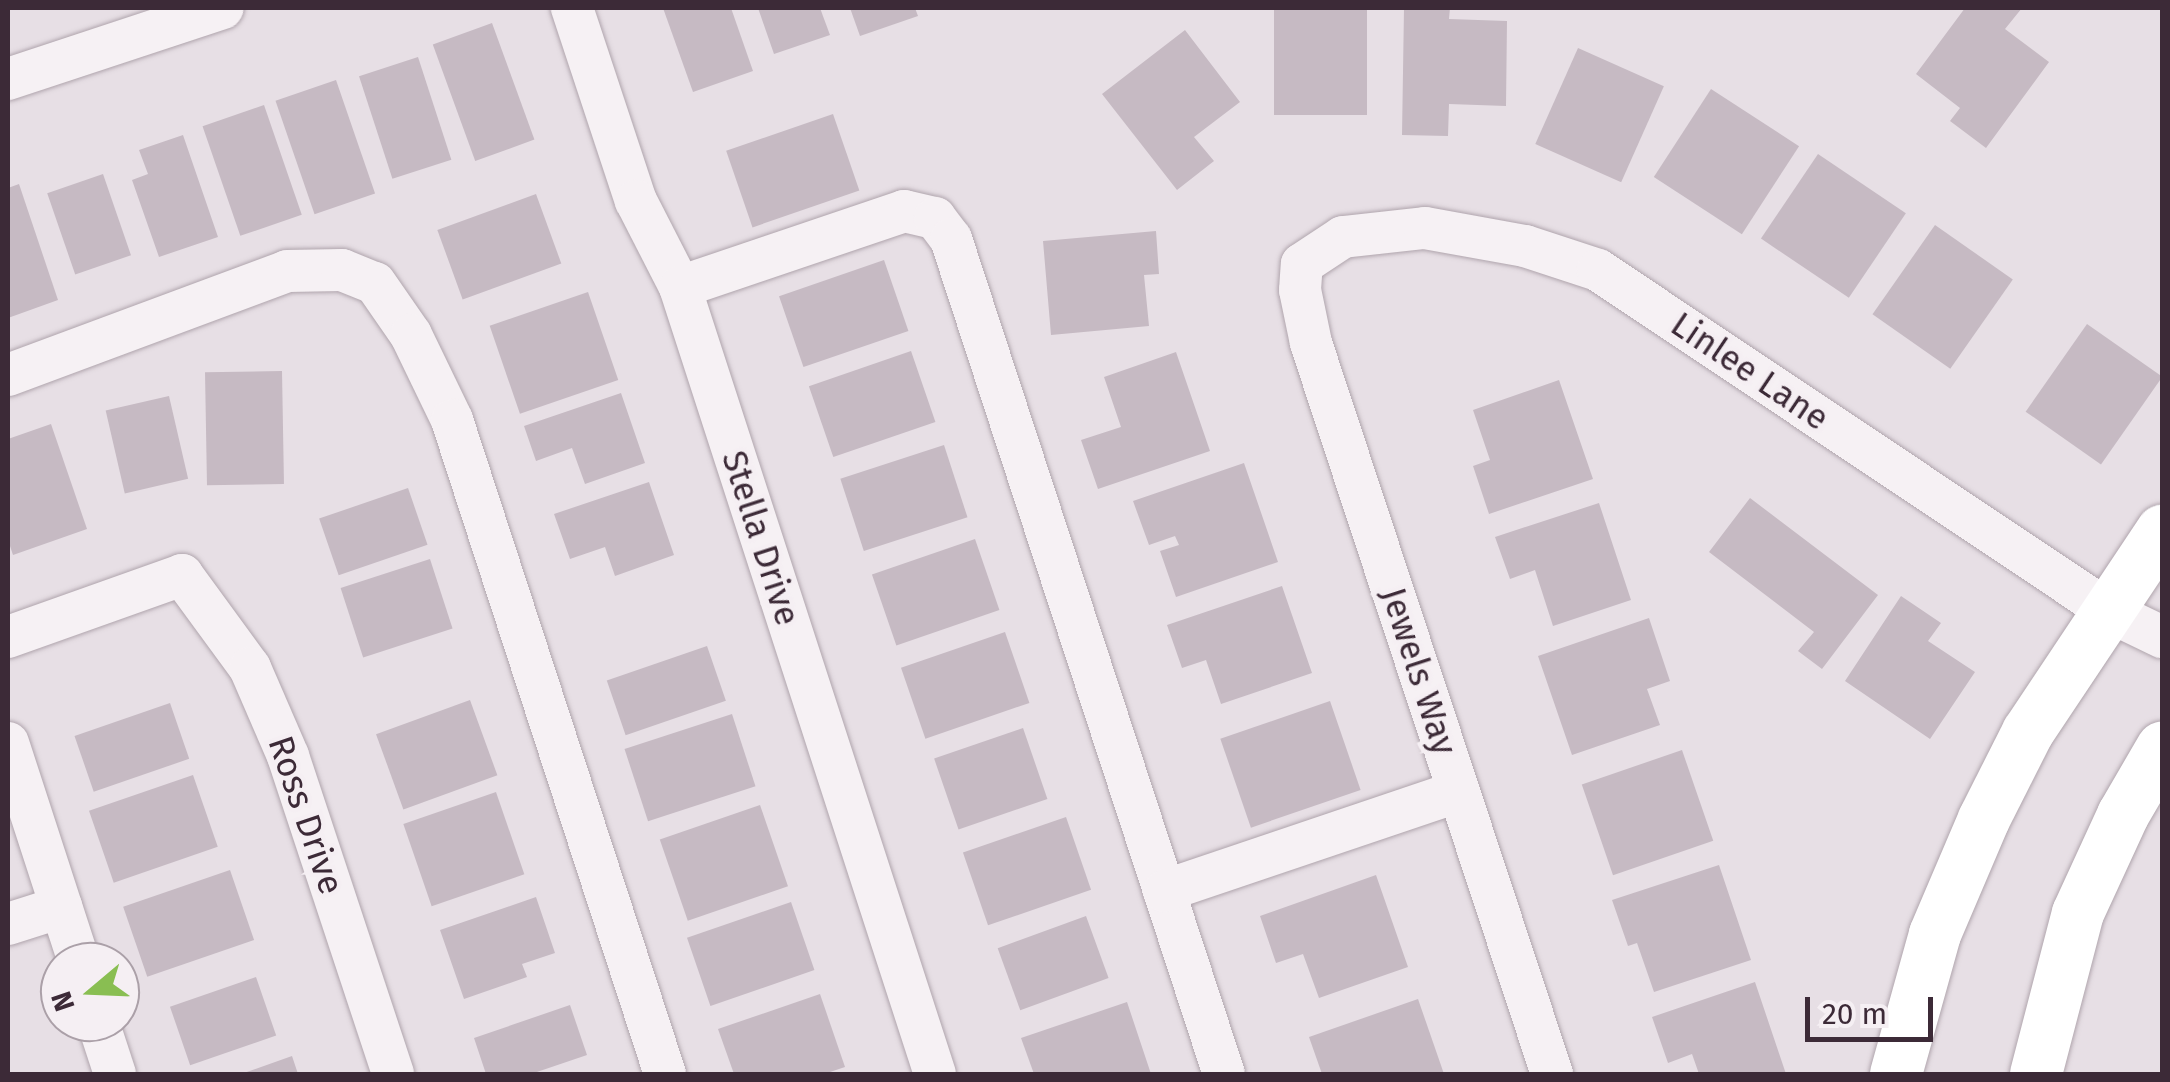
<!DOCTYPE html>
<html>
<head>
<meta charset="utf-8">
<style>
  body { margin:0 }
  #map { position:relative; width:2170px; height:1082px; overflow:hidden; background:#e7dfe5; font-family:"Fira Sans",sans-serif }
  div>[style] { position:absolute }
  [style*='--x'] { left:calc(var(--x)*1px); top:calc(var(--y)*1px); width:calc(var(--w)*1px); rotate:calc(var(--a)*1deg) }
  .building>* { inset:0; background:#c6bac3; transform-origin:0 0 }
  .roads { filter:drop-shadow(0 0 2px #b0a5ad) drop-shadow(0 0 2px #b0a5ad) }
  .minor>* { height:42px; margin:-21px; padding:0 21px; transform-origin:21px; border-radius:21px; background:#f6f1f4 }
  .major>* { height:52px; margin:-26px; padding:0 26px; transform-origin:26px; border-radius:26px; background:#fff }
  span { translate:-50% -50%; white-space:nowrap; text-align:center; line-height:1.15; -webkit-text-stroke:9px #f5eff3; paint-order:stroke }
  .street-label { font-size:35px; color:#3c2a37 }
  .frame { position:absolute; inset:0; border:10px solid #3c2a37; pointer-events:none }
  .north { position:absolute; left:40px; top:942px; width:100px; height:100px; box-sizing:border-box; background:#f5eff3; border:2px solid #aba0a8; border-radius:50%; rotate:251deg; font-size:28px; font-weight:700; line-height:40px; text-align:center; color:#3c2a37 }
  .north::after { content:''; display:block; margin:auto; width:35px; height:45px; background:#89be52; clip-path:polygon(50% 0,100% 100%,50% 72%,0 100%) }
  .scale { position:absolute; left:1805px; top:997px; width:128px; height:45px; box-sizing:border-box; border:5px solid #3c2a37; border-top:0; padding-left:12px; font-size:30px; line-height:35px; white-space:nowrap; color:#3c2a37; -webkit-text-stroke:8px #f5eff3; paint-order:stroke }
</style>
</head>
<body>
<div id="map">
  <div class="building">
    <i style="clip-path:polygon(663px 8px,731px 8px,753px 71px,693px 92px)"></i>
    <i style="clip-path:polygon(758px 8px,820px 8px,830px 35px,774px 54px)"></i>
    <i style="clip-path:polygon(850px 8px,915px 8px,918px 16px,860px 36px)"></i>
    <i style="left:1274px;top:8px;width:93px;height:107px"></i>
    <i style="clip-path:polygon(1404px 8px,1450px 8px,1449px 19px,1507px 21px,1506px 106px,1449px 104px,1448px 136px,1402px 135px)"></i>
    <i style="clip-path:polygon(1965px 8px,2022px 8px,2005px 29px,2049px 62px,1986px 148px,1950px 121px,1960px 108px,1916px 74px)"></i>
    <i style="left:492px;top:23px;width:124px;height:63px;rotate:70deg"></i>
    <i style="clip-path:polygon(1185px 30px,1240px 102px,1194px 137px,1214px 161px,1177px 190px,1102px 94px)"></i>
    <i style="left:1578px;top:48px;width:94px;height:105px;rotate:24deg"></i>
    <i style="left:418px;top:57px;width:108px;height:62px;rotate:72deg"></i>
    <i style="left:336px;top:80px;width:120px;height:64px;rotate:71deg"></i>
    <i style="left:1711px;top:89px;width:105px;height:105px;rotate:33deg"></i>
    <i style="left:264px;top:105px;width:116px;height:65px;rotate:71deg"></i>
    <i style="left:833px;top:114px;width:81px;height:113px;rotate:71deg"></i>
    <i style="clip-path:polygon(183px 135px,218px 237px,159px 257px,132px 180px,148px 174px,139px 150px)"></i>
    <i style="left:1818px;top:154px;width:106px;height:102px;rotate:34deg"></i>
    <i style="left:103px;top:174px;width:86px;height:59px;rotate:71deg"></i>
    <i style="clip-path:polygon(19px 184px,58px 300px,8px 318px,8px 188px)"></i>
    <i style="left:536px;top:194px;width:74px;height:105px;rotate:70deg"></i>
    <i style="left:1935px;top:225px;width:95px;height:109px;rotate:35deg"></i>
    <i style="clip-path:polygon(1156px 231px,1159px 274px,1144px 275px,1149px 326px,1051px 335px,1043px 241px)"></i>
    <i style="left:884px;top:260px;width:75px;height:111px;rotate:71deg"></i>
    <i style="left:588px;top:292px;width:93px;height:104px;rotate:71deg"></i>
    <i style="left:2087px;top:324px;width:92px;height:107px;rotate:35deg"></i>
    <i style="left:911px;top:351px;width:75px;height:108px;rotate:71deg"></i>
    <i style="clip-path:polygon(1176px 352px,1210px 451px,1098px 489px,1081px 440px,1121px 427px,1104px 377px)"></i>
    <i style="left:282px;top:371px;width:113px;height:77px;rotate:89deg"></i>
    <i style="clip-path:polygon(1559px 380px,1593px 479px,1489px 514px,1473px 466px,1490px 460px,1473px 410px)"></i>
    <i style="clip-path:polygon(621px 393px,645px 463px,585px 484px,572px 448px,536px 461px,524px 426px)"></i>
    <i style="left:169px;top:396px;width:85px;height:65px;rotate:77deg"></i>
    <i style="clip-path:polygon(51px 424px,87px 529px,13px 555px,8px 540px,8px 439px)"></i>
    <i style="left:944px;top:445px;width:76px;height:109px;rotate:72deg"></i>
    <i style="clip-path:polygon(1244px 463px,1278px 562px,1176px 597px,1160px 551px,1179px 545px,1175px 536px,1149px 545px,1133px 501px)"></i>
    <i style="clip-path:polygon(649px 482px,674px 555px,615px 576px,605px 547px,570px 559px,554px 514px)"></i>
    <i style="left:408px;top:488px;width:60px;height:94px;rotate:71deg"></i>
    <i style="clip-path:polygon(1750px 498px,1878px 595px,1822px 669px,1798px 651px,1814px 632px,1709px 552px)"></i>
    <i style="clip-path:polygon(1599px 503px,1631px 600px,1553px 626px,1535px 570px,1510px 579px,1495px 537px)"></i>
    <i style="left:975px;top:539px;width:75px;height:109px;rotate:71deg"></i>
    <i style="left:430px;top:559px;width:73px;height:94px;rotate:72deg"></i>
    <i style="clip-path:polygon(1282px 586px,1312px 673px,1221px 704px,1206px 660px,1182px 668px,1167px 625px)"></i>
    <i style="clip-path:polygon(1901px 596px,1941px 623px,1928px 641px,1975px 672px,1930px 739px,1845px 681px)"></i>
    <i style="clip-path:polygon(1649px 618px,1670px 681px,1647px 689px,1660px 725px,1572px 755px,1538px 656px)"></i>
    <i style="left:1005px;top:632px;width:75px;height:110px;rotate:71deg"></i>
    <i style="left:707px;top:646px;width:58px;height:106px;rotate:71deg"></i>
    <i style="left:470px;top:700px;width:80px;height:100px;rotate:70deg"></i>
    <i style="left:1330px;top:701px;width:94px;height:116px;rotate:71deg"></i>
    <i style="left:170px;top:703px;width:59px;height:101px;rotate:71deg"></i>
    <i style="left:732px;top:714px;width:76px;height:113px;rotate:72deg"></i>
    <i style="left:1023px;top:728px;width:75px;height:94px;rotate:71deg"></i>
    <i style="left:1682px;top:750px;width:96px;height:106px;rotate:71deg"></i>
    <i style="left:193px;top:775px;width:76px;height:110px;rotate:71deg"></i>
    <i style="left:496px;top:792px;width:87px;height:98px;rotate:71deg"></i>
    <i style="left:760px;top:805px;width:86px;height:106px;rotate:71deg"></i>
    <i style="left:1066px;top:817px;width:77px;height:109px;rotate:71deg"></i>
    <i style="clip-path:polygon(1719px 865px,1751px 960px,1654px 992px,1637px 943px,1628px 946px,1612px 900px)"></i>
    <i style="left:230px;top:870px;width:74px;height:113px;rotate:71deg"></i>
    <i style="clip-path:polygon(1376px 875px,1408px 967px,1319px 998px,1303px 954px,1276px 963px,1260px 916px)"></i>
    <i style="clip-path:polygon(536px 897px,555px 953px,522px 964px,527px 977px,464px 999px,440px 930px)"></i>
    <i style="left:791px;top:902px;width:72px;height:110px;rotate:71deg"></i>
    <i style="left:1086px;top:916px;width:66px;height:94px;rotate:70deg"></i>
    <i style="left:256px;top:977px;width:62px;height:91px;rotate:71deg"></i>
    <i style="clip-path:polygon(1755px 982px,1786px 1074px,1699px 1074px,1692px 1054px,1668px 1063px,1652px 1017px)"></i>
    <i style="clip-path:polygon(820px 994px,845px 1067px,824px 1074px,734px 1074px,718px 1029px)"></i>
    <i style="clip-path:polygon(1418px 999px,1444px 1074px,1322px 1074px,1309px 1037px)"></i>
    <i style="clip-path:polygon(1127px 1002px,1151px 1074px,1034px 1074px,1021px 1038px)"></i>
    <i style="clip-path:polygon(570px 1005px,587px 1055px,531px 1074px,486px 1074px,474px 1038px)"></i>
    <i style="clip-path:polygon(292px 1056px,298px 1074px,241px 1074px)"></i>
  </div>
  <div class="roads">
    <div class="minor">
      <i style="--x:572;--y:8;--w:203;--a:71.7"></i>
      <i style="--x:636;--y:201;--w:97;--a:62.9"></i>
      <i style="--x:680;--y:287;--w:827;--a:72.05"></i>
      <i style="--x:8;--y:79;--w:226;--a:-18.3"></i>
      <i style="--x:680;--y:287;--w:237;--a:-18.7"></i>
      <i style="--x:904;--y:211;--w:32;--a:13"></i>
      <i style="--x:935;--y:218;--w:26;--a:53"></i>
      <i style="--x:951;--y:239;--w:878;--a:71.9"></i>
      <i style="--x:8;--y:375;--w:298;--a:-20.4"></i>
      <i style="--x:287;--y:271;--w:55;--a:-1"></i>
      <i style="--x:342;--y:270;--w:35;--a:22"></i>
      <i style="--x:375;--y:283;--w:63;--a:55.3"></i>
      <i style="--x:411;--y:335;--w:94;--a:64.2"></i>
      <i style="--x:452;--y:420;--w:688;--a:71.96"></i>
      <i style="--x:8;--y:637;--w:185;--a:-19.6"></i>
      <i style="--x:182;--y:575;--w:115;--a:53.8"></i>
      <i style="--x:250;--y:668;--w:96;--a:66.6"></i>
      <i style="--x:288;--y:756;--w:335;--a:71.7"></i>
      <i style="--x:8;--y:743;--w:230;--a:72"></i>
      <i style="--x:1164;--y:891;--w:311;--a:-18.7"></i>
      <i style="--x:8;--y:924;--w:56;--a:-17.8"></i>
      <i style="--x:98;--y:1022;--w:55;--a:71.9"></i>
      <i style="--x:1552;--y:1074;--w:770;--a:-108.25"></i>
      <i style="--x:1311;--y:343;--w:54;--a:-101.7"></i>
      <i style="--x:1300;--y:290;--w:26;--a:-86"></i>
      <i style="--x:1302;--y:264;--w:49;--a:-33.4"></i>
      <i style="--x:1343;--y:237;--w:82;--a:-6.3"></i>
      <i style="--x:1425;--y:228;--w:102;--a:10.2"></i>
      <i style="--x:1525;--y:246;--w:77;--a:18.2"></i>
      <i style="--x:1598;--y:270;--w:616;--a:33.74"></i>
      <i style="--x:2110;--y:612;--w:58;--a:25.7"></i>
    </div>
    <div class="major">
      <i style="--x:1896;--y:1074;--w:145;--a:-74.4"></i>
      <i style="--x:1935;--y:934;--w:125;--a:-66.9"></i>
      <i style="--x:1984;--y:819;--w:97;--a:-63.2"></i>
      <i style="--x:2028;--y:732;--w:242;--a:-56.3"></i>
      <i style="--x:2036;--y:1074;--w:166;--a:-75.4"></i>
      <i style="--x:2078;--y:913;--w:108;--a:-65.3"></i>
      <i style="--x:2123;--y:815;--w:78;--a:-59.8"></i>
    </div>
  </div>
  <div class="street-label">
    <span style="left:1750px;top:371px;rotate:34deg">Linlee Lane</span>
    <span style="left:761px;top:538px;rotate:72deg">Stella Drive</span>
    <span style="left:1419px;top:671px;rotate:72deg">Jewels Way</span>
    <span style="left:306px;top:815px;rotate:71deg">Ross Drive</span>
  </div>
  <div class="frame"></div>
  <div class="north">N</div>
  <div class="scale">20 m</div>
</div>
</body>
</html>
